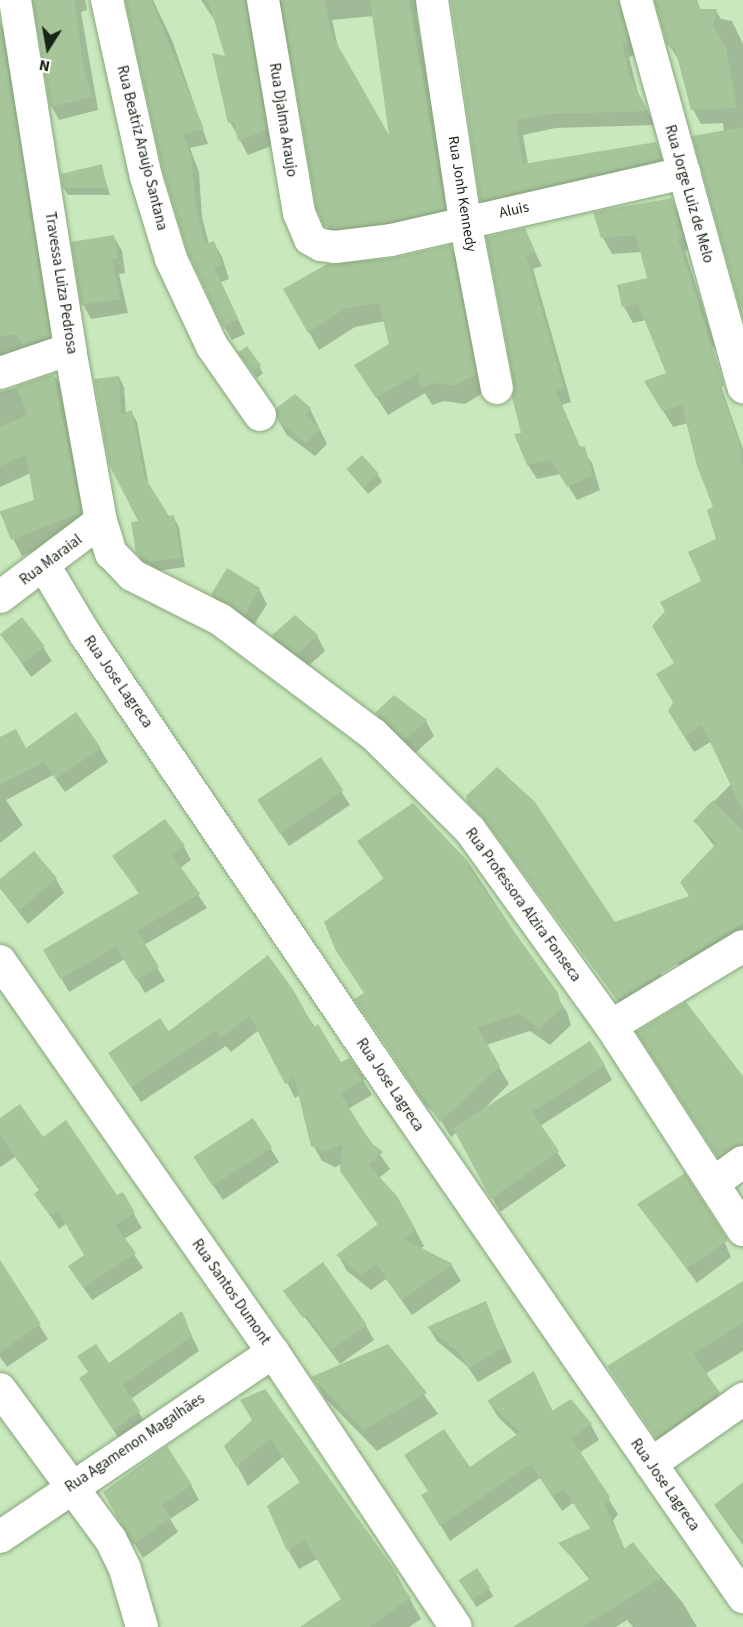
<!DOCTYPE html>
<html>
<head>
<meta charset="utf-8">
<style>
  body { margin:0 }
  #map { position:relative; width:743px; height:1627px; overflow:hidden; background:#c9e8bd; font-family:"Source Sans 3",sans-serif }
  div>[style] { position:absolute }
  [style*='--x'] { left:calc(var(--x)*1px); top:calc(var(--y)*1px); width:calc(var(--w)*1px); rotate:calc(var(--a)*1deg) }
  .shadow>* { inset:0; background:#0003; transform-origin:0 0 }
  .building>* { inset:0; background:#a7c59b; transform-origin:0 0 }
  .roads { filter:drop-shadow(0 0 2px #89a67d) drop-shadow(0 0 2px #89a67d) }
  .minor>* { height:32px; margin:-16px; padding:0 16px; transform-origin:16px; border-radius:16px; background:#fff }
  span { translate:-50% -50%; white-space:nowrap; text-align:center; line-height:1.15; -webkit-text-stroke:4.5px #fefefe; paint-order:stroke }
  .street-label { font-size:15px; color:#182414 }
  .north { position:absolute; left:18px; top:18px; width:60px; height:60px; -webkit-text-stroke:4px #fefefe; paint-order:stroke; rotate:191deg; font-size:16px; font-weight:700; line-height:24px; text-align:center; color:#182414 }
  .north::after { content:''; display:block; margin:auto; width:21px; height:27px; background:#182414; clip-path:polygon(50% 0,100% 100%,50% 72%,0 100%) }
</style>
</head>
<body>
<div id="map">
  <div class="shadow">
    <i style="clip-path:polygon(32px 0,85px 0,87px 10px,81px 12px,98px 110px,59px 120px,52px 107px)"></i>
    <i style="clip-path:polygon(128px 0,153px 0,172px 40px,208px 144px,190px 148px,199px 172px,202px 217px,209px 244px,214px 243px,222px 257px,229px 279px,221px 282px,245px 334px,232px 340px,224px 326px)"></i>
    <i style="clip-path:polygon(201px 0,265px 0,274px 145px,248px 155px,230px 122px,227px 58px,217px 24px)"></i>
    <i style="clip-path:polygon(evenodd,279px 0,430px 0,423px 12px,416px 13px,452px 224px,334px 240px,318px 207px,279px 0,374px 16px,391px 142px,339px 51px,332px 20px,374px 16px)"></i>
    <i style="clip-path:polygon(451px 0,636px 0,636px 55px,629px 57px,638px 93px,655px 125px,556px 128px,523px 135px,528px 164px,656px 143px,668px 173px,490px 215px,482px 201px)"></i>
    <i style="clip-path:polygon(654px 0,697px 0,701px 11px,716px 11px,721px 19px,732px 21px,743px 44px,743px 314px,723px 123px,701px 124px,693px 109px,679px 60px,668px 44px)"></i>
    <i style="clip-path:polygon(0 23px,8px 37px,57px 352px,0 372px)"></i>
    <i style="clip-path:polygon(101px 166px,110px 195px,68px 195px,64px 188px)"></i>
    <i style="clip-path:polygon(671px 200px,681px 216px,690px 249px,685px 251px,717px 352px,704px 338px,743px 449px,743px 936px,693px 977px,659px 948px,649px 957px,672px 990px,629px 1016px,467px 796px,615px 924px,691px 897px,715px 847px,695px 821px,732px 783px,712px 741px,694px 752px,679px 728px,675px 703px,676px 663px,718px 539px,715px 508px,688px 423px,673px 427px,646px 382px,668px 374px,646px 320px,633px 323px,624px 307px,649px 279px,642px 252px,612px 254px,603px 238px)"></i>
    <i style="clip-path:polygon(524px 230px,542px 266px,533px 269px,571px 402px,562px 405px,580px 447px,592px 463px,600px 490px,577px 500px,561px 474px,537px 479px,528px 465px,488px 238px)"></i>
    <i style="clip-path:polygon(114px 237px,122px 251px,125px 273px,119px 274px,128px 313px,91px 319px,83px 304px)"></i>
    <i style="clip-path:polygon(450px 246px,461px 264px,485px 392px,465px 404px,444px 401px,432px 405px,425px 393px,388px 415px,356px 365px,390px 345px,385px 321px,355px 327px,319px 350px,285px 290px)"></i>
    <i style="clip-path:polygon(244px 359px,259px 366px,263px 373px,257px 378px)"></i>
    <i style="clip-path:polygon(56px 377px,65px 393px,90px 530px,22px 556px,0 513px,35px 500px,31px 473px,0 487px,0 392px)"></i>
    <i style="clip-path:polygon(119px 377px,124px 387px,126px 414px,131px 412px,137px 422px,149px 486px,168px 518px,173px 517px,179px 527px,185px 567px,157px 571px,144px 563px,137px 553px,140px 522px,110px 463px)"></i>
    <i style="clip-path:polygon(310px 409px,327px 444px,315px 456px,287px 435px,278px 420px)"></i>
    <i style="clip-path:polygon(348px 470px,378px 475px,382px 482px,368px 494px)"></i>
    <i style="clip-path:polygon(259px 589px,267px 604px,252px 628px,220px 609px,212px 594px)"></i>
    <i style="clip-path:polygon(295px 617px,317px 636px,325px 651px,306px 668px,282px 650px,273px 636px)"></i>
    <i style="clip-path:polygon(2px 634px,43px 647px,52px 661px,31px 677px)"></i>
    <i style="clip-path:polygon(394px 697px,426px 721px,434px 736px,414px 754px,385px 727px,376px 713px)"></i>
    <i style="clip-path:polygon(0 739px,26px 750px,100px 748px,108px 762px,65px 792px,53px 775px,6px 800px,23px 825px,0 843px)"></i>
    <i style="clip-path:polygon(320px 759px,350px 805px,289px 846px,267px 814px)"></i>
    <i style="clip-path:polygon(359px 841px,470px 865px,567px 1012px,571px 1025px,550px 1045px,530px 1031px,486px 1045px,509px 1084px,481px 1112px,604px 1065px,612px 1080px,540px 1126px,566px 1166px,500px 1212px,457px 1132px,451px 1137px,437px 1114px,427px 1107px,356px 1000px,365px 994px,384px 879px)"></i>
    <i style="clip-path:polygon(184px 847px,191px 860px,180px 868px,207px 908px,144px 945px,165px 981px,145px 993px,125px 959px,69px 992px,45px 950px,140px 895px,114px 856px)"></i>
    <i style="clip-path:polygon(56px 879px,64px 893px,28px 924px,0 888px,0 881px)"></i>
    <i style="clip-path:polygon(267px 957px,341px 1065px,363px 1080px,372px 1095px,348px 1109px,390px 1169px,379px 1178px,406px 1213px,424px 1246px,420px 1249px,452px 1266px,461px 1281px,412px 1315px,386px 1279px,371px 1290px,347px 1271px,338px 1255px,379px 1226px,351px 1186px,342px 1164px,335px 1167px,322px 1161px,313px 1145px,300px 1095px,295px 1098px,259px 1030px,231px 1052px,226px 1046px,141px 1102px,119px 1069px)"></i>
    <i style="clip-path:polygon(648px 1049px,743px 1077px,743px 1165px,729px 1174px)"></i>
    <i style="clip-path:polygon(0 1120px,42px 1139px,117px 1197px,122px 1194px,142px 1228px,124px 1239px,143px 1268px,92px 1300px,78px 1280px,86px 1256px,67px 1223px,59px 1229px,36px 1194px,40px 1191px,15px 1157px,0 1167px)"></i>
    <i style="clip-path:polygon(253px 1120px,279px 1162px,223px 1200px,204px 1172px)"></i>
    <i style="clip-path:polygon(639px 1204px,719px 1229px,731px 1257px,697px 1283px)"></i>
    <i style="clip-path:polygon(0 1263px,48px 1339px,7px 1367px,0 1357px)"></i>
    <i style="clip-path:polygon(743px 1283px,743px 1351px,705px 1374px,730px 1414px,669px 1457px,609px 1367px)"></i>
    <i style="clip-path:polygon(285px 1291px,366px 1326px,374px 1340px,340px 1364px)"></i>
    <i style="clip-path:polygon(485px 1303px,512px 1362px,478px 1382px,467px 1366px,437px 1341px,429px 1328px)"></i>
    <i style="clip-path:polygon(181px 1314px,199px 1351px,131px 1399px,147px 1426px,122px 1443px,89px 1393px,89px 1373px,108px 1365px)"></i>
    <i style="clip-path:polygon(388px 1345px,438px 1414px,377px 1451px,325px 1398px,313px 1378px)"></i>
    <i style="clip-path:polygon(534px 1373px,553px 1412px,570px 1401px,591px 1425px,599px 1440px,579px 1453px,618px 1514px,613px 1521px,625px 1550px,633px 1544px,683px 1603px,697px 1627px,633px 1627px,627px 1620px,616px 1627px,518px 1627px,590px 1580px,560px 1543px,591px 1529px,573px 1503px,562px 1511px,540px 1478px,450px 1541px,432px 1511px,469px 1469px,518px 1436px,498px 1417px,489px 1402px)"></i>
    <i style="clip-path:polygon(254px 1421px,396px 1574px,421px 1619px,409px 1627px,302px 1627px,342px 1600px,317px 1559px,299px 1569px,288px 1550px,301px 1484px,283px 1457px,248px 1486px,226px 1446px)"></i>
    <i style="clip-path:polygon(743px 1483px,743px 1545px,715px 1506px)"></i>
    <i style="clip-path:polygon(191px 1485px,199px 1500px,170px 1519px,178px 1532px,143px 1558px,105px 1492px)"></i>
    <i style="left:477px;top:1570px;width:31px;height:20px;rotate:58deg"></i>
  </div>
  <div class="building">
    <i style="clip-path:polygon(33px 0,75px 0,82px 59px,92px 97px,50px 107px)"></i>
    <i style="clip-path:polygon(125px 0,151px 0,204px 129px,183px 134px,191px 156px,195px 201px,205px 244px,214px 241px,222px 265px,214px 267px,238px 319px,223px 327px,188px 253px,163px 172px)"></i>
    <i style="clip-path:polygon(208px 0,245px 0,267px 130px,238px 141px,234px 122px,228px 123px,212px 53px,225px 56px)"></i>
    <i style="clip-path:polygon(281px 0,324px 0,332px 35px,389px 135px,370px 0,409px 0,445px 209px,388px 222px,335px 229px,324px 226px,316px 208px)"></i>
    <i style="clip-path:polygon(451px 0,619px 0,629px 41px,622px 43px,630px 77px,648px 111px,548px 114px,516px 121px,523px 164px,656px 142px,661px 159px,480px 201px)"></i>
    <i style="clip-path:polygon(655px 0,696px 0,700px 9px,717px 9px,713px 25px,726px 48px,737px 108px,691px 110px,675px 49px,667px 45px)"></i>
    <i style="clip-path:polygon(0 21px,50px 337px,22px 346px,17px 334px,0 336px)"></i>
    <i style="clip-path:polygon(743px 127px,743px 319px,692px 136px)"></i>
    <i style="clip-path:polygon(102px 164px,107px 188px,63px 188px,61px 174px)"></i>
    <i style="clip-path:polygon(672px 198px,683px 238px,678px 239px,716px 359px,724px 386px,720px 388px,740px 445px,743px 468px,743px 811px,702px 725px,684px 736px,668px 711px,673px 702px,656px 674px,674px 663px,652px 626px,665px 611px,660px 602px,701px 581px,688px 552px,716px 539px,707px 510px,713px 507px,697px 466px,682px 405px,662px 411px,644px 381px,666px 373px,638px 304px,622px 307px,617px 285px,647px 278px,636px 235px,601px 238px,593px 212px)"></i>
    <i style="clip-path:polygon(525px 228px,535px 251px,526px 255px,564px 388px,555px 390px,579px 446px,585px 447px,593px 475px,567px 487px,551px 460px,527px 465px,514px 434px,521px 433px,512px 397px,515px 385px,486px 237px)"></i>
    <i style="clip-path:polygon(114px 235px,118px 259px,112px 259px,120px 299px,81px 305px,71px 242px)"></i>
    <i style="clip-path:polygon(451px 245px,476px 374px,455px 386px,433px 383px,420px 388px,418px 373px,376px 398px,354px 365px,389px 344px,379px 303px,344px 309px,308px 333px,283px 289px,327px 264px,393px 258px)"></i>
    <i style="left:247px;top:346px;width:24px;height:11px;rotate:54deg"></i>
    <i style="clip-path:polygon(54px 374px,81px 513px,11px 540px,0 511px,34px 500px,26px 455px,0 466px,0 427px,27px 415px,17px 386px)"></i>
    <i style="clip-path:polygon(119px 376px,121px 414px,132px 410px,144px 476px,169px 516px,174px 515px,181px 557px,150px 562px,136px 553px,131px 522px,138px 521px,109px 464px,94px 379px)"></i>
    <i style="clip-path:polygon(295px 394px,311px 408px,306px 415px,320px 429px,306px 443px,277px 420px,276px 408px)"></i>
    <i style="left:362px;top:455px;width:25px;height:21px;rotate:48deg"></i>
    <i style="left:227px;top:568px;width:39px;height:31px;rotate:31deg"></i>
    <i style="clip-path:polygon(295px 615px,318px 635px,297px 655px,272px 635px)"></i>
    <i style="left:22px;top:617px;width:37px;height:28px;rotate:52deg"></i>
    <i style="clip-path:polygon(394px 695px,427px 720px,405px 740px,375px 713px)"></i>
    <i style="clip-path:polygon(76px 712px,101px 748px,56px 779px,44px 762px,0 785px,0 737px,16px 729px,26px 748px)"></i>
    <i style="left:321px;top:757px;width:40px;height:77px;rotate:56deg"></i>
    <i style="clip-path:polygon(497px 767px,535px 802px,615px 922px,689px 896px,680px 882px,717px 843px,693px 821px,713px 800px,743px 831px,743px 923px,618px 1000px,484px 819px,467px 802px,466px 796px)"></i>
    <i style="clip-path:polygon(413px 803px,471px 865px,468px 867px,558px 993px,562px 1008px,539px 1029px,519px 1014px,477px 1027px,500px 1066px,440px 1122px,354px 999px,364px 993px,336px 951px,324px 922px,384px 878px,357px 841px)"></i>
    <i style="clip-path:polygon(165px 819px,185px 846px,172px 855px,200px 894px,137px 931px,159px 967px,136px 980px,116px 947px,60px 979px,43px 950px,139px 893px,112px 856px)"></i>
    <i style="clip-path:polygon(34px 851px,57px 878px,19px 911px,0 888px,0 879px)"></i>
    <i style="clip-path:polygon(268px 955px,294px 991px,314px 1028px,318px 1024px,341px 1062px,350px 1058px,365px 1079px,340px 1093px,370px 1142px,383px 1152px,368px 1165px,397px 1196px,416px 1230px,404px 1239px,453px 1264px,402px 1300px,376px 1264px,361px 1275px,336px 1255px,378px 1224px,340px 1171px,342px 1144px,325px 1152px,311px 1146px,294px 1077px,285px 1084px,250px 1016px,221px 1038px,216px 1031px,131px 1087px,108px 1053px,160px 1018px,169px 1032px)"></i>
    <i style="clip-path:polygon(686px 1002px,743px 1076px,743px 1144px,718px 1158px,636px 1032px)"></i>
    <i style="clip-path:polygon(590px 1041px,605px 1065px,532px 1112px,559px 1151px,491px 1199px,453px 1128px)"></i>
    <i style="clip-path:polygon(20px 1104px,43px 1137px,66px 1120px,117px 1195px,123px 1192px,135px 1213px,115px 1225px,136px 1253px,83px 1288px,68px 1266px,84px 1255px,58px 1211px,50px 1216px,34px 1194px,39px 1190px,0 1135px,0 1118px)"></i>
    <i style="left:253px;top:1118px;width:35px;height:71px;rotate:57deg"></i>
    <i style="clip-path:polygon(685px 1173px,728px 1240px,687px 1269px,637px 1204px)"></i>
    <i style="clip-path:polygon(0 1260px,41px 1324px,0 1352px)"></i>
    <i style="clip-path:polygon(323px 1262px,367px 1325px,331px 1350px,307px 1315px,303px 1318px,283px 1291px)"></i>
    <i style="clip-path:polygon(743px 1281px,743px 1323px,693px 1354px,720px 1393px,656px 1438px,607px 1366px)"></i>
    <i style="clip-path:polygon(486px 1301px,504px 1347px,469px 1368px,457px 1351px,427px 1327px)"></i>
    <i style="clip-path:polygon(182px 1311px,192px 1336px,123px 1385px,140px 1411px,113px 1430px,79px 1378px,88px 1372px,77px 1356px,96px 1344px,109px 1363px)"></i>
    <i style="clip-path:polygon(388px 1344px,427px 1393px,364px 1430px,311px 1377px)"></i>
    <i style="clip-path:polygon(534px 1371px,552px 1411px,571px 1399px,592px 1424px,571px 1438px,610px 1497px,605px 1505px,624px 1549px,633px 1542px,661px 1578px,583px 1627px,513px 1627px,591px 1578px,558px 1543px,591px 1528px,564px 1489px,552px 1496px,531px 1464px,440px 1526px,421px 1495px,428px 1491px,404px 1455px,444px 1429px,470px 1467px,520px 1432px,487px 1401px)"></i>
    <i style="clip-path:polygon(265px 1389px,397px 1573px,394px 1575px,411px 1598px,369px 1627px,300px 1627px,341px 1599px,305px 1540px,287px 1551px,267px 1506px,300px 1482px,270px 1438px,236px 1467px,224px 1446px,252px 1420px,240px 1400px)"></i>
    <i style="clip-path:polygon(167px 1446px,192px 1485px,162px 1505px,171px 1517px,133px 1545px,103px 1492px)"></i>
    <i style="clip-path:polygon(743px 1482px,743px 1541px,714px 1505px)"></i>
    <i style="left:477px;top:1568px;width:24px;height:22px;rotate:57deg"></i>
  </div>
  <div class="roads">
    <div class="minor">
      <i style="--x:15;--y:0;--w:353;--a:81"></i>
      <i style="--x:70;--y:349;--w:175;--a:79.8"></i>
      <i style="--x:101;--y:521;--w:34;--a:73"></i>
      <i style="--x:111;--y:553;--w:30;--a:46"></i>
      <i style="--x:132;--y:575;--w:100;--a:26.8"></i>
      <i style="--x:221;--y:620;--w:190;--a:36.9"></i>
      <i style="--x:373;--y:734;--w:136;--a:44.7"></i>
      <i style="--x:470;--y:830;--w:241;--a:54.3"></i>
      <i style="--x:611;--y:1026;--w:243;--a:57.1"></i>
      <i style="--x:107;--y:0;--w:181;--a:77.6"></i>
      <i style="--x:146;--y:177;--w:86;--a:73"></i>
      <i style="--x:171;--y:259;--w:96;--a:64.8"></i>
      <i style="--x:212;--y:346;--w:84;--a:55.2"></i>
      <i style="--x:263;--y:0;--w:216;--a:80.4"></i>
      <i style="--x:299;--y:213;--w:28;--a:67"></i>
      <i style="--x:310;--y:239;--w:13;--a:29"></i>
      <i style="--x:321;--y:245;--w:14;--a:8"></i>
      <i style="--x:335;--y:247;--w:56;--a:-7.1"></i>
      <i style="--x:391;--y:240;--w:301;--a:-12.9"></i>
      <i style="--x:432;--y:0;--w:223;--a:81.5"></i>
      <i style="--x:465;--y:221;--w:170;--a:79.2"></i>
      <i style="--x:636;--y:0;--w:402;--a:74.5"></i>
      <i style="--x:0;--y:373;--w:74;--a:-18.9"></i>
      <i style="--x:45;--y:567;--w:78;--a:59.2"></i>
      <i style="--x:85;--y:634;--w:557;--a:55.91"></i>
      <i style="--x:397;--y:1095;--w:610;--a:55.42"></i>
      <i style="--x:0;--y:597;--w:126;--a:-37"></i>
      <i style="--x:0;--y:961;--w:477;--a:55.1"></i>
      <i style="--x:273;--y:1352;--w:330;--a:56.4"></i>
      <i style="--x:611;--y:1026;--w:154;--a:-31.2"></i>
      <i style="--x:715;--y:1182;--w:34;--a:-36"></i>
      <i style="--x:0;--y:1389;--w:187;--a:53.7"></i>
      <i style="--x:111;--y:1540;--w:32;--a:64"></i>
      <i style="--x:125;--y:1569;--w:60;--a:73.7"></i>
      <i style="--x:651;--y:1464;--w:113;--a:-35.2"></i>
      <i style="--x:0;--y:1537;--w:330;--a:-34.1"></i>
    </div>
  </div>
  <div class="street-label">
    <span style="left:283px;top:120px;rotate:81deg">Rua Djalma Araujo</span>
    <span style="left:142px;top:148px;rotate:76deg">Rua Beatriz Araujo Santana</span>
    <span style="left:462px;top:194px;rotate:81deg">Rua Jonh Kennedy</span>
    <span style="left:689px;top:194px;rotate:74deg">Rua Jorge Luiz de Melo</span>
    <span style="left:514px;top:210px;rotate:-12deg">Aluis</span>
    <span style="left:61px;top:283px;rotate:81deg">Travessa Luiza Pedrosa</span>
    <span style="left:51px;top:560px;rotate:-37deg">Rua Maraial</span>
    <span style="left:118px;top:682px;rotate:55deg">Rua Jose Lagreca</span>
    <span style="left:523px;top:905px;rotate:54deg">Rua Professora Alzira Fonseca</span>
    <span style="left:390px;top:1085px;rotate:56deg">Rua Jose Lagreca</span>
    <span style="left:231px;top:1292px;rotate:55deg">Rua Santos Dumont</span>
    <span style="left:135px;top:1443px;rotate:-34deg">Rua Agamenon Magalhães</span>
    <span style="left:665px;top:1485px;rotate:55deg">Rua Jose Lagreca</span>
  </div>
  <div class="north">N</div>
</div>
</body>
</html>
